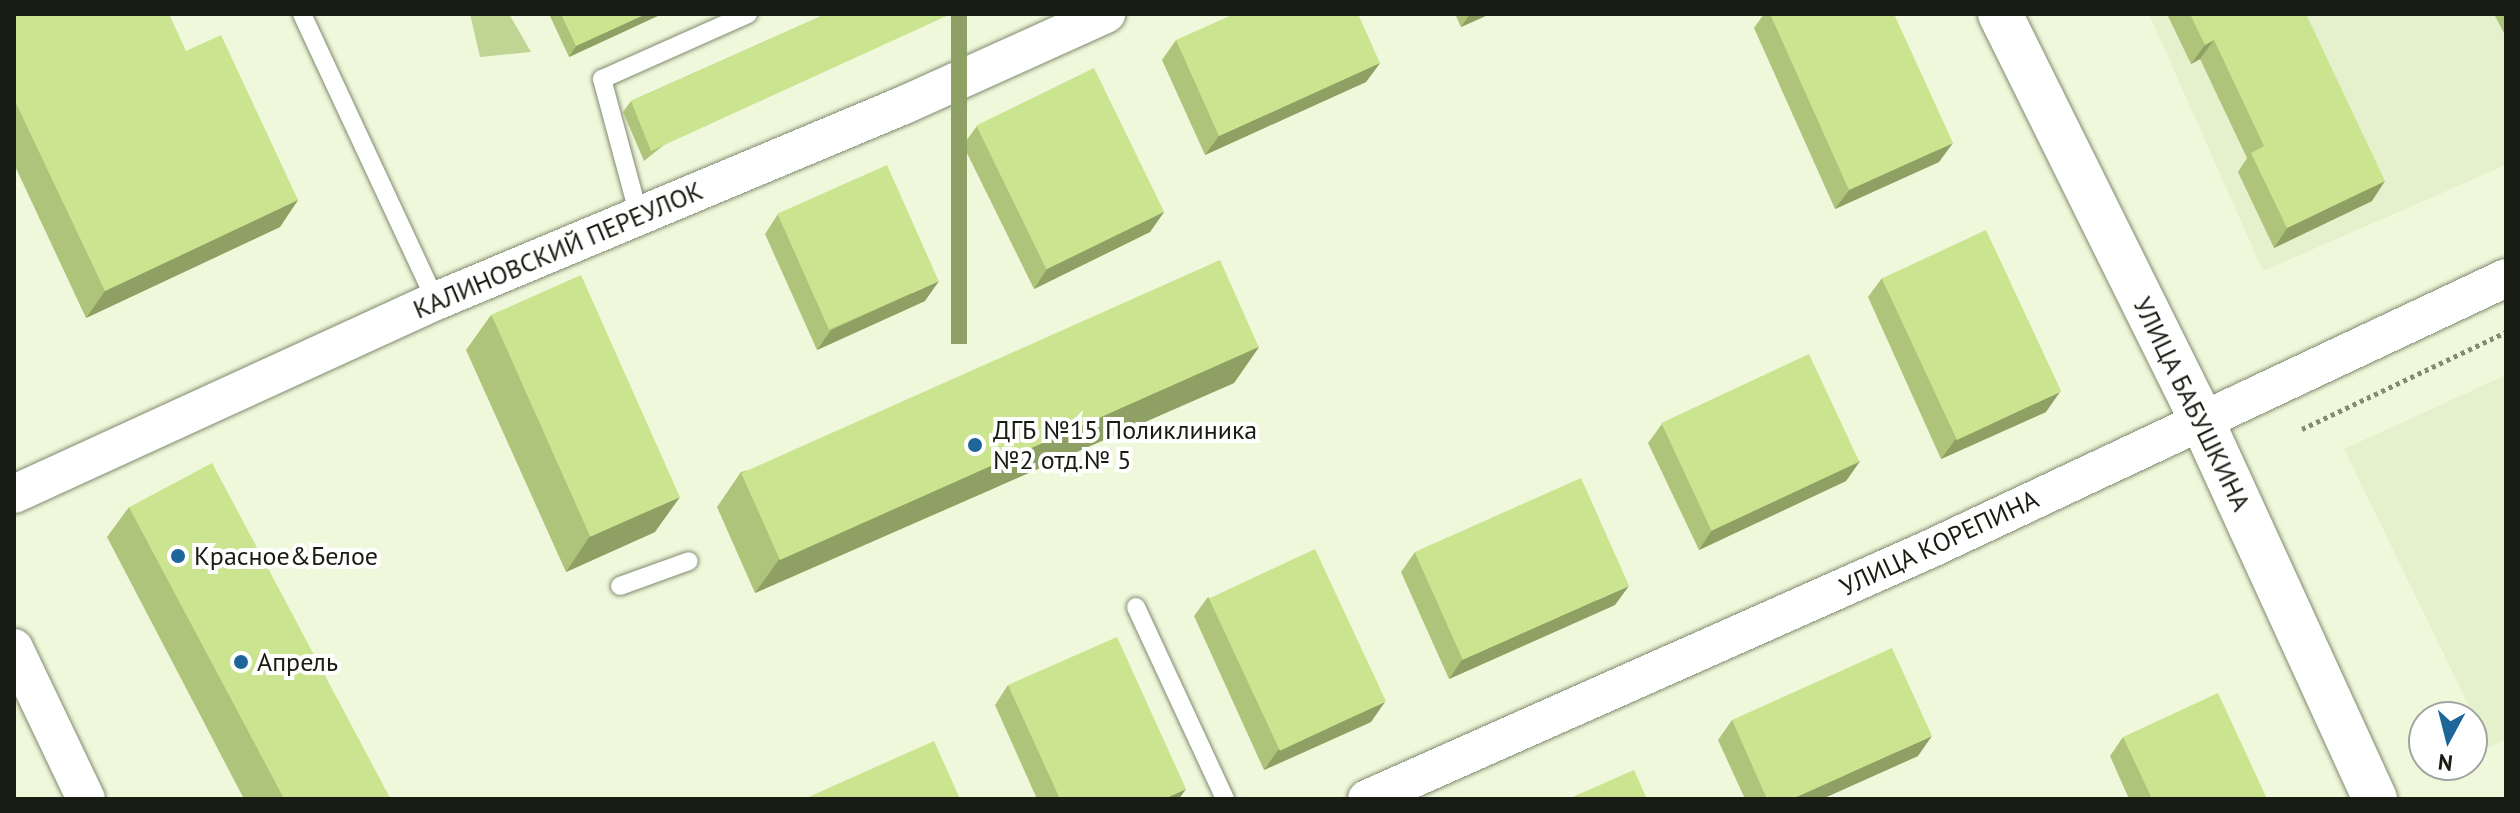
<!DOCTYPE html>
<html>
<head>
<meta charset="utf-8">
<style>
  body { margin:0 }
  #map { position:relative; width:2520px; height:813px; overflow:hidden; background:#eff8db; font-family:"PT Sans",sans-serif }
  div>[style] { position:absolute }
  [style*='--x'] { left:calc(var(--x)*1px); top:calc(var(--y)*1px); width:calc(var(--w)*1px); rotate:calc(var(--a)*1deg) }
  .built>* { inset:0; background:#e5f1cc }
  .green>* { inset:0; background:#c0d493 }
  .path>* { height:5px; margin-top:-2.5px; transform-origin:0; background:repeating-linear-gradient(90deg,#848a76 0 4px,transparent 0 8px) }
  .roads { filter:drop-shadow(0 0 2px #818a6f) drop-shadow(0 0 2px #818a6f) }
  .service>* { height:18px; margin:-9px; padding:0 9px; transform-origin:9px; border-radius:9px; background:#fff }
  .minor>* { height:38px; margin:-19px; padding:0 19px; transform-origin:19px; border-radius:19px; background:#fff }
  .tertiary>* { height:44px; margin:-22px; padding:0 22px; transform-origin:22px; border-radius:22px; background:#fff }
  .wall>* { inset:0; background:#afc47b }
  .shaded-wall>* { inset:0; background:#8ea064; transform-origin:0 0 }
  .building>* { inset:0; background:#cbe48f; transform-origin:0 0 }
  .dots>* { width:22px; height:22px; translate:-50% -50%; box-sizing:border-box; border:4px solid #fff; border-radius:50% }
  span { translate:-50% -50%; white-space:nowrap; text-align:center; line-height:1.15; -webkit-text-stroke:8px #fff; paint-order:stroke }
  .street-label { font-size:26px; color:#191c12 }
  .poi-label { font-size:26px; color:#191c12 }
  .left { translate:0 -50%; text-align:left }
  .frame { position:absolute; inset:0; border:16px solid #191c12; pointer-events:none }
  .north { position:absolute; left:2408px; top:701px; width:80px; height:80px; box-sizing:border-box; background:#fff; border:2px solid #a3a4a0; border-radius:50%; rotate:187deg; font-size:22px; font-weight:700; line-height:32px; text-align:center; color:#191c12 }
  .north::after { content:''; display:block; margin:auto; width:28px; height:36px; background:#1e669a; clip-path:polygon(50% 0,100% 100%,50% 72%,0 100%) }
</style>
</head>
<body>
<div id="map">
  <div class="built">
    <i style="clip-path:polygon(2149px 14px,2506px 14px,2506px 165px,2263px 271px)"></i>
    <i style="clip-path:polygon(2506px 375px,2506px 739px,2489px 747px,2344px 449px)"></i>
  </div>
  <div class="green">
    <i style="clip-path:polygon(470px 14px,509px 14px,531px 52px,480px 57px)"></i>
  </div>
  <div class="path">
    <i style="--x:2302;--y:429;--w:226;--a:-25.4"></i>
  </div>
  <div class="roads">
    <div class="service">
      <i style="--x:302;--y:14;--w:317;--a:65"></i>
      <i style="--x:639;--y:216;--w:142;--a:-105.1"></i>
      <i style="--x:602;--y:79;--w:160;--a:-24"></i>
      <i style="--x:620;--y:586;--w:73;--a:-19.9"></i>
      <i style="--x:1136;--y:607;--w:212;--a:65.1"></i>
    </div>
    <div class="minor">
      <i style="--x:14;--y:494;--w:464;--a:-24.6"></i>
      <i style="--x:436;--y:301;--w:507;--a:-22.72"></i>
      <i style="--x:904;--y:105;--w:222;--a:-24.3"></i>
      <i style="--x:14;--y:648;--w:167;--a:64.5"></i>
      <i style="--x:1367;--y:799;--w:618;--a:-23.95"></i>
      <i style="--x:1932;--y:548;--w:634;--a:-25.19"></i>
    </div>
    <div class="tertiary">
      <i style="--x:2000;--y:14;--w:454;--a:63.6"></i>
      <i style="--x:2202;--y:421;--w:416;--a:65.4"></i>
    </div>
  </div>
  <div class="wall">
    <i style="clip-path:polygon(14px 14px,186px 51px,298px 200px,280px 227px,86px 318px,14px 164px)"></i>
    <i style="clip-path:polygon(549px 14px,662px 14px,569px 57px)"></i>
    <i style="clip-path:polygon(826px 14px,644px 161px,623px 112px,631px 101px)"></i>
    <i style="clip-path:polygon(1455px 14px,1490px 14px,1461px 27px)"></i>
    <i style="clip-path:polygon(1764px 14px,1894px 14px,1939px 162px,1835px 209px,1754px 28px)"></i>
    <i style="clip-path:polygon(2167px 14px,2306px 14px,2372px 201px,2274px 248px,2238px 172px,2247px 158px,2200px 59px,2191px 64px)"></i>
    <i style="clip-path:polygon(2494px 14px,2506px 14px,2506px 37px)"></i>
    <i style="clip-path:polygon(1176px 40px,1380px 63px,1366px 82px,1205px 155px,1162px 60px)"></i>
    <i style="clip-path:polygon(977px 126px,1164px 212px,1150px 232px,1034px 289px,963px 145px)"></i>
    <i style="clip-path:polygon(778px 214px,925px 301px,817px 350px,765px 234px)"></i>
    <i style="clip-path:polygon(1882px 278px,2046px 412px,1941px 459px,1868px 297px)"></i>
    <i style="clip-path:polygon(491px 315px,655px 532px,566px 572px,466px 350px)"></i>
    <i style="clip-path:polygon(1259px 347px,1234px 383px,755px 593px,717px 507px,741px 472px)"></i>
    <i style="clip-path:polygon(1662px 424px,1860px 461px,1846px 481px,1699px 550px,1648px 443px)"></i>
    <i style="clip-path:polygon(129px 507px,388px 799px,244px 799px,107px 537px)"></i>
    <i style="clip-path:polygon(1415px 552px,1615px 605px,1449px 679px,1401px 572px)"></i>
    <i style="clip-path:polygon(1208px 597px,1371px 722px,1264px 770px,1194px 616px)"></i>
    <i style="clip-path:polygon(1008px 685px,1179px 799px,1037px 799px,995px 705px)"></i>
    <i style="clip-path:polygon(1732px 720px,1918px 756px,1822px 799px,1745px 799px,1718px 740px)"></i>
    <i style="clip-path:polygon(2123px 737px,2267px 799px,2129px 799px,2110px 756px)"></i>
  </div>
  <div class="shaded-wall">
    <i style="clip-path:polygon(646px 14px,662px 14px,569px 57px,576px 46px)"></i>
    <i style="left:951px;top:14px;width:16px;height:330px"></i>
    <i style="clip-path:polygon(1470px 14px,1490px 14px,1461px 27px)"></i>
    <i style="clip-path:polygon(2214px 40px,2200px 59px,2191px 64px,2205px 45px)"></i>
    <i style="clip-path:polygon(1380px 63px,1366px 82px,1205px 155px,1219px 136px)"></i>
    <i style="clip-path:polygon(1953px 143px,1939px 162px,1835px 209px,1849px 190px)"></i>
    <i style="clip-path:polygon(2385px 181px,2372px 201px,2274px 248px,2287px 228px)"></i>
    <i style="clip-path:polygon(298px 200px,280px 227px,86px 318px,105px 291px)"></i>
    <i style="clip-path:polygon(1164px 212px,1150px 232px,1034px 289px,1047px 269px)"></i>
    <i style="clip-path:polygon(939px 281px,925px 301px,817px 350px,831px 330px)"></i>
    <i style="clip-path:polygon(1259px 347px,1234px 383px,755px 593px,780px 558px)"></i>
    <i style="clip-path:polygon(2060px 392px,2046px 412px,1941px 459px,1955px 440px)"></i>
    <i style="clip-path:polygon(1860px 461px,1846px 481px,1699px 550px,1712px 530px)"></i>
    <i style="clip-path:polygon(680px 497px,655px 532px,566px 572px,590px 536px)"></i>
    <i style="clip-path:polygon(1629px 586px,1615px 605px,1449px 679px,1462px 660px)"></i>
    <i style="clip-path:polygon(1385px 702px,1371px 722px,1264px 770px,1278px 750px)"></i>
    <i style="clip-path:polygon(1932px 736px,1918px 756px,1822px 799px,1792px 799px)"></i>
    <i style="clip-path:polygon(1186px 789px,1179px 799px,1164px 799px)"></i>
  </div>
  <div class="building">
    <i style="clip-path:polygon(14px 14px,169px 14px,186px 51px,221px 35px,298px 200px,105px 291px,14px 99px)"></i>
    <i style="clip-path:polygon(561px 14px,646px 14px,576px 46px)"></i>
    <i style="clip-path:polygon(826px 14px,951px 14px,651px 151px,631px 101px)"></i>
    <i style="clip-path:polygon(1234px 14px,1358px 14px,1380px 63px,1219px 136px,1176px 40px)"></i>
    <i style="clip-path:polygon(1770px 14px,1894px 14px,1953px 143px,1849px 190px)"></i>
    <i style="clip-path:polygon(2190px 14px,2306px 14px,2385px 181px,2287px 228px,2251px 153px,2264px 146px,2214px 40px,2205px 45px)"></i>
    <i style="left:1094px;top:68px;width:160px;height:131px;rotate:64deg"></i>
    <i style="left:887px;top:165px;width:127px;height:120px;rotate:66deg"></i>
    <i style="left:1986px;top:230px;width:178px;height:115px;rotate:65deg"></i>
    <i style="left:1220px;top:260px;width:95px;height:524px;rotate:66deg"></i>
    <i style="left:581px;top:275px;width:243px;height:98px;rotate:66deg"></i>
    <i style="left:1809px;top:354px;width:119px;height:163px;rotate:65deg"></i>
    <i style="left:212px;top:463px;width:379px;height:94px;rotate:62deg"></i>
    <i style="left:1581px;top:478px;width:118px;height:182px;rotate:66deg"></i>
    <i style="left:1315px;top:549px;width:168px;height:117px;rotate:65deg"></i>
    <i style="clip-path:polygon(1117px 637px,1186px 789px,1164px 799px,1060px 799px,1008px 685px)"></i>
    <i style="clip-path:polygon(1892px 648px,1932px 736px,1792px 799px,1767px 799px,1732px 720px)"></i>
    <i style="clip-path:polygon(2218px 693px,2267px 799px,2152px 799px,2123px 737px)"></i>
    <i style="clip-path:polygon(934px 741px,960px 799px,804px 799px)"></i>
    <i style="clip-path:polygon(1634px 770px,1647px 799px,1568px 799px)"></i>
  </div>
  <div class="dots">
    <i style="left:975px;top:445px;background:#1e669a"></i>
    <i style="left:178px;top:556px;background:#1e669a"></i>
    <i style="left:241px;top:662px;background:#1e669a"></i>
  </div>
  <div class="street-label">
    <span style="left:558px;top:250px;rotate:-23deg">КАЛИНОВСКИЙ ПЕРЕУЛОК</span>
    <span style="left:2192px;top:404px;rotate:64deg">УЛИЦА БАБУШКИНА</span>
    <span style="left:1939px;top:543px;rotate:-25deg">УЛИЦА КОРЕПИНА</span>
  </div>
  <div class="poi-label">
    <span class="left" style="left:993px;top:445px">ДГБ №15 Поликлиника<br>№2 отд.№ 5</span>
    <span class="left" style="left:194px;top:556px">Красное&amp;Белое</span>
    <span class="left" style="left:257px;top:662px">Апрель</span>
  </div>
  <div class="frame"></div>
  <div class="north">N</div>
</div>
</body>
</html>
